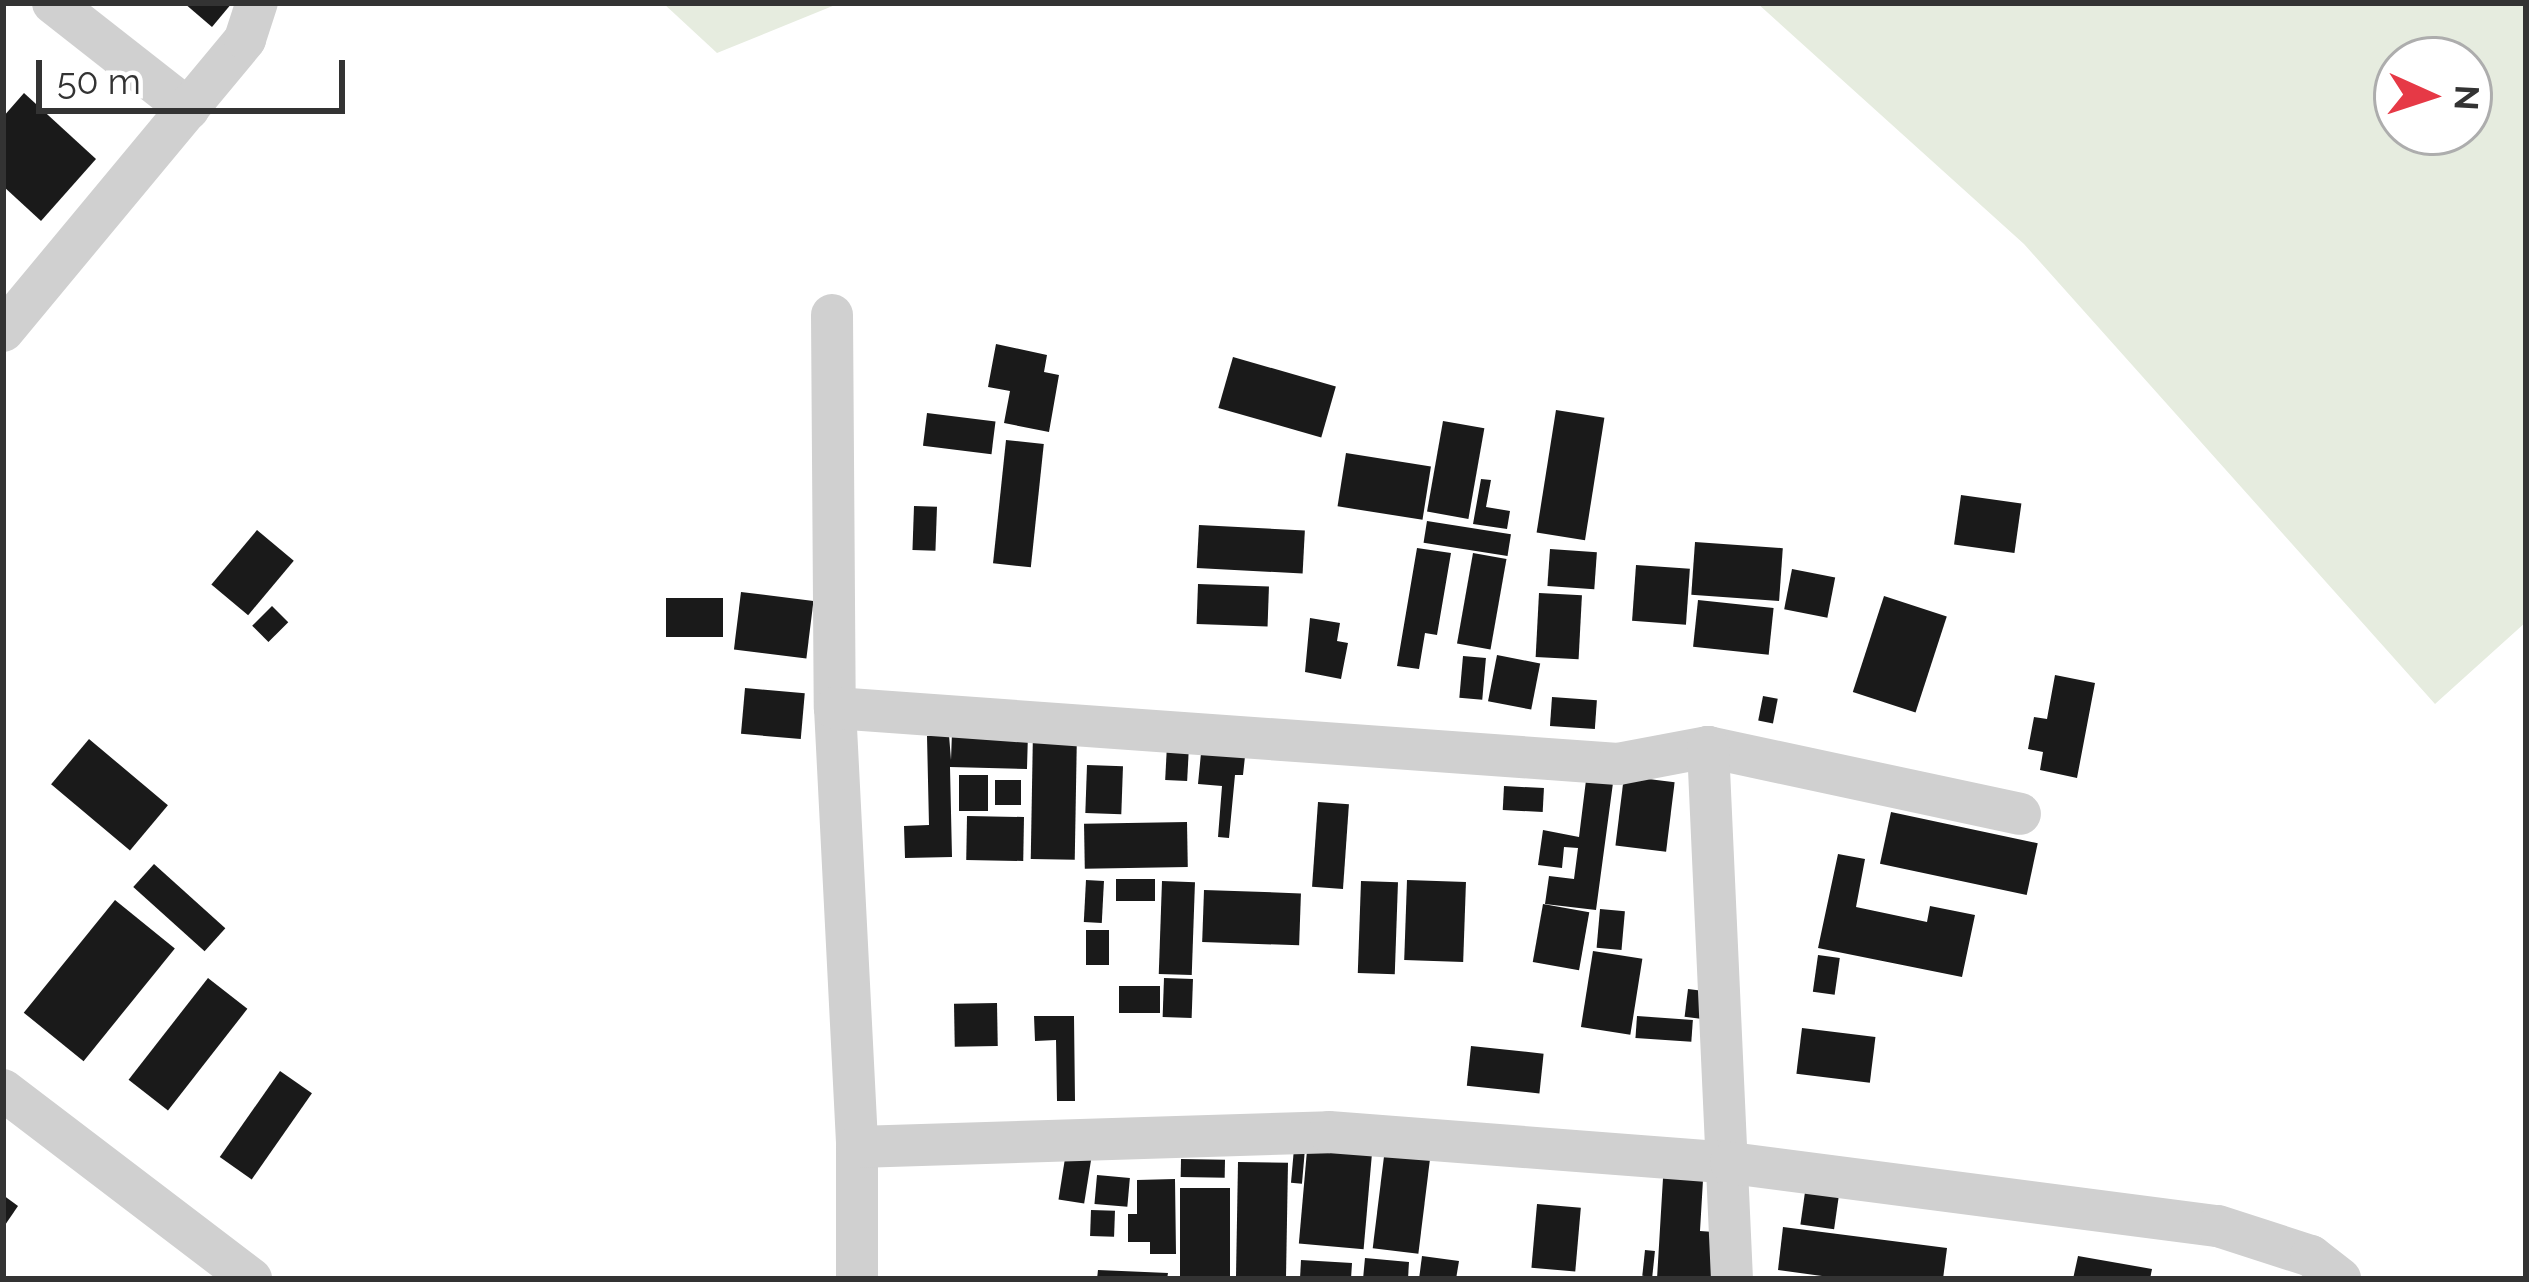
<!DOCTYPE html>
<html>
<head>
<meta charset="utf-8">
<style>
  body { margin:0 }
  #map { position:relative; width:2529px; height:1282px; overflow:hidden; background:#fff; font-family:Raleway,sans-serif }
  div>[style] { position:absolute }
  [style*='--x'] { left:calc(var(--x)*1px); top:calc(var(--y)*1px); width:calc(var(--w)*1px); rotate:calc(var(--a)*1deg) }
  .green>* { inset:0; background:#e6ecdf }
  .building>* { inset:0; background:#1a1a1a; transform-origin:0 0 }
  .minor>* { height:42px; margin:-21px; padding:0 21px; transform-origin:21px; border-radius:21px; background:#d0d0d0 }
  span { translate:-50% -50%; white-space:nowrap; text-align:center; line-height:1.15; -webkit-text-stroke:12px #fff; paint-order:stroke }
  .frame { position:absolute; inset:0; border:6px solid #333; pointer-events:none }
  .north { position:absolute; left:2373px; top:36px; width:120px; height:120px; box-sizing:border-box; background:#fff; border:3px solid #adadad; border-radius:50%; rotate:93deg; font-size:33px; font-weight:700; line-height:48px; text-align:center; color:#333 }
  .north::after { content:''; display:block; margin:auto; width:42px; height:54px; background:#e63946; clip-path:polygon(50% 0,100% 100%,50% 72%,0 100%) }
  .scale { position:absolute; left:36px; top:60px; width:309px; height:54px; box-sizing:border-box; border:6px solid #333; border-top:0; padding-left:15px; font-size:36px; line-height:42px; white-space:nowrap; color:#333; -webkit-text-stroke:9px #fff; paint-order:stroke }
</style>
</head>
<body>
<div id="map">
  <div class="green">
    <i style="clip-path:polygon(663px 3px,840px 3px,717px 53px)"></i>
    <i style="clip-path:polygon(evenodd,1757px 3px,2526px 3px,2526px 622px,2435px 704px,2024px 244px,1757px 3px,2397px 60px,2469px 60px,2469px 132px,2397px 132px,2397px 60px)"></i>
  </div>
  <div class="building">
    <i style="clip-path:polygon(184px 3px,232px 3px,212px 27px)"></i>
    <i style="clip-path:polygon(24px 93px,96px 159px,41px 221px,3px 186px,3px 117px)"></i>
    <i style="clip-path:polygon(996px 344px,1047px 355px,1044px 372px,1059px 375px,1049px 432px,1004px 423px,1010px 391px,988px 387px)"></i>
    <i style="left:1233px;top:357px;width:107px;height:53px;rotate:16deg"></i>
    <i style="left:1556px;top:410px;width:49px;height:124px;rotate:9deg"></i>
    <i style="left:927px;top:413px;width:69px;height:33px;rotate:7deg"></i>
    <i style="left:1443px;top:421px;width:42px;height:92px;rotate:10deg"></i>
    <i style="left:1006px;top:440px;width:38px;height:124px;rotate:6deg"></i>
    <i style="left:1346px;top:453px;width:86px;height:54px;rotate:9deg"></i>
    <i style="clip-path:polygon(1481px 479px,1491px 480px,1486px 507px,1510px 511px,1507px 529px,1473px 524px)"></i>
    <i style="left:1961px;top:495px;width:61px;height:50px;rotate:8deg"></i>
    <i style="left:914px;top:506px;width:23px;height:44px;rotate:2deg"></i>
    <i style="left:1427px;top:521px;width:85px;height:22px;rotate:9deg"></i>
    <i style="left:1199px;top:525px;width:106px;height:43px;rotate:3deg"></i>
    <i style="left:257px;top:530px;width:48px;height:71px;rotate:40deg"></i>
    <i style="left:1695px;top:542px;width:88px;height:53px;rotate:4deg"></i>
    <i style="clip-path:polygon(1417px 548px,1451px 553px,1437px 635px,1425px 633px,1419px 669px,1397px 666px)"></i>
    <i style="left:1550px;top:549px;width:47px;height:37px;rotate:4deg"></i>
    <i style="left:1473px;top:553px;width:34px;height:92px;rotate:10deg"></i>
    <i style="left:1636px;top:565px;width:54px;height:56px;rotate:4deg"></i>
    <i style="left:1792px;top:569px;width:44px;height:41px;rotate:11deg"></i>
    <i style="left:1198px;top:584px;width:71px;height:40px;rotate:2deg"></i>
    <i style="left:741px;top:592px;width:73px;height:58px;rotate:7deg"></i>
    <i style="left:1539px;top:593px;width:43px;height:64px;rotate:3deg"></i>
    <i style="left:1884px;top:596px;width:66px;height:101px;rotate:18deg"></i>
    <i style="left:666px;top:598px;width:57px;height:39px"></i>
    <i style="left:1698px;top:600px;width:76px;height:47px;rotate:6deg"></i>
    <i style="left:272px;top:606px;width:23px;height:28px;rotate:45deg"></i>
    <i style="clip-path:polygon(1310px 618px,1340px 623px,1337px 641px,1348px 643px,1341px 679px,1305px 672px)"></i>
    <i style="left:1497px;top:655px;width:44px;height:47px;rotate:11deg"></i>
    <i style="left:1463px;top:656px;width:23px;height:42px;rotate:5deg"></i>
    <i style="clip-path:polygon(2055px 675px,2095px 683px,2077px 778px,2040px 770px,2043px 752px,2028px 749px,2034px 717px,2047px 719px)"></i>
    <i style="left:745px;top:688px;width:60px;height:46px;rotate:5deg"></i>
    <i style="left:1763px;top:696px;width:15px;height:25px;rotate:11deg"></i>
    <i style="left:1552px;top:697px;width:45px;height:29px;rotate:4deg"></i>
    <i style="left:1033px;top:730px;width:44px;height:129px;rotate:1deg"></i>
    <i style="clip-path:polygon(952px 732px,1028px 733px,1027px 769px,950px 767px,952px 857px,905px 858px,904px 826px,929px 825px,927px 736px,949px 735px,951px 760px)"></i>
    <i style="left:89px;top:739px;width:103px;height:59px;rotate:40deg"></i>
    <i style="clip-path:polygon(1202px 743px,1246px 747px,1243px 775px,1235px 775px,1229px 838px,1218px 837px,1222px 786px,1198px 784px)"></i>
    <i style="left:1167px;top:745px;width:22px;height:35px;rotate:3deg"></i>
    <i style="clip-path:polygon(1588px 764px,1615px 768px,1596px 910px,1545px 904px,1549px 876px,1574px 879px,1578px 848px,1564px 847px,1562px 868px,1538px 865px,1543px 830px,1579px 837px)"></i>
    <i style="left:1087px;top:765px;width:36px;height:48px;rotate:2deg"></i>
    <i style="left:988px;top:775px;width:36px;height:29px;rotate:90deg"></i>
    <i style="left:1624px;top:776px;width:51px;height:70px;rotate:7deg"></i>
    <i style="left:995px;top:780px;width:26px;height:25px"></i>
    <i style="left:1504px;top:786px;width:40px;height:24px;rotate:3deg"></i>
    <i style="left:1318px;top:802px;width:31px;height:85px;rotate:4deg"></i>
    <i style="left:1891px;top:812px;width:150px;height:53px;rotate:12deg"></i>
    <i style="left:967px;top:816px;width:57px;height:44px;rotate:1deg"></i>
    <i style="left:1187px;top:822px;width:45px;height:103px;rotate:89deg"></i>
    <i style="clip-path:polygon(1838px 854px,1865px 859px,1856px 907px,1927px 922px,1930px 906px,1975px 915px,1962px 977px,1818px 948px)"></i>
    <i style="left:154px;top:864px;width:96px;height:31px;rotate:42deg"></i>
    <i style="left:1116px;top:879px;width:39px;height:22px"></i>
    <i style="left:1086px;top:880px;width:18px;height:42px;rotate:3deg"></i>
    <i style="left:1407px;top:880px;width:59px;height:80px;rotate:2deg"></i>
    <i style="left:1162px;top:881px;width:33px;height:93px;rotate:2deg"></i>
    <i style="left:1361px;top:881px;width:37px;height:92px;rotate:2deg"></i>
    <i style="left:1204px;top:890px;width:97px;height:52px;rotate:2deg"></i>
    <i style="left:115px;top:900px;width:77px;height:145px;rotate:39deg"></i>
    <i style="left:1543px;top:904px;width:47px;height:59px;rotate:10deg"></i>
    <i style="left:1600px;top:909px;width:25px;height:39px;rotate:5deg"></i>
    <i style="left:1086px;top:930px;width:23px;height:35px"></i>
    <i style="left:1593px;top:951px;width:50px;height:77px;rotate:9deg"></i>
    <i style="left:1818px;top:955px;width:22px;height:37px;rotate:8deg"></i>
    <i style="left:208px;top:978px;width:50px;height:129px;rotate:38deg"></i>
    <i style="left:1164px;top:978px;width:29px;height:39px;rotate:2deg"></i>
    <i style="left:1119px;top:986px;width:41px;height:27px"></i>
    <i style="left:1688px;top:989px;width:26px;height:28px;rotate:7deg"></i>
    <i style="left:997px;top:1003px;width:43px;height:43px;rotate:89deg"></i>
    <i style="clip-path:polygon(1034px 1016px,1074px 1016px,1075px 1101px,1057px 1101px,1056px 1040px,1035px 1041px)"></i>
    <i style="left:1637px;top:1016px;width:56px;height:22px;rotate:4deg"></i>
    <i style="left:1802px;top:1028px;width:74px;height:46px;rotate:7deg"></i>
    <i style="left:1471px;top:1046px;width:73px;height:40px;rotate:6deg"></i>
    <i style="left:280px;top:1071px;width:39px;height:105px;rotate:35deg"></i>
    <i style="left:1295px;top:1137px;width:11px;height:46px;rotate:5deg"></i>
    <i style="left:1308px;top:1139px;width:65px;height:105px;rotate:5deg"></i>
    <i style="left:1386px;top:1140px;width:46px;height:109px;rotate:7deg"></i>
    <i style="left:1066px;top:1152px;width:26px;height:48px;rotate:9deg"></i>
    <i style="left:1181px;top:1159px;width:44px;height:18px;rotate:1deg"></i>
    <i style="left:1238px;top:1162px;width:50px;height:116px;rotate:1deg"></i>
    <i style="left:1097px;top:1175px;width:33px;height:29px;rotate:5deg"></i>
    <i style="clip-path:polygon(1663px 1178px,1703px 1180px,1700px 1231px,1714px 1232px,1711px 1279px,1657px 1279px)"></i>
    <i style="clip-path:polygon(1175px 1179px,1176px 1254px,1150px 1254px,1150px 1242px,1128px 1242px,1128px 1214px,1137px 1214px,1137px 1180px)"></i>
    <i style="left:1806px;top:1185px;width:34px;height:40px;rotate:8deg"></i>
    <i style="left:1180px;top:1188px;width:50px;height:90px"></i>
    <i style="clip-path:polygon(3px 1195px,18px 1206px,3px 1228px)"></i>
    <i style="left:1537px;top:1204px;width:44px;height:64px;rotate:5deg"></i>
    <i style="left:1091px;top:1210px;width:24px;height:26px;rotate:2deg"></i>
    <i style="clip-path:polygon(1783px 1227px,1947px 1248px,1943px 1279px,1844px 1279px,1778px 1270px)"></i>
    <i style="left:1645px;top:1250px;width:10px;height:26px;rotate:6deg"></i>
    <i style="clip-path:polygon(1422px 1256px,1459px 1261px,1456px 1279px,1419px 1279px)"></i>
    <i style="clip-path:polygon(2078px 1256px,2152px 1269px,2150px 1279px,2073px 1279px)"></i>
    <i style="clip-path:polygon(1365px 1258px,1409px 1262px,1408px 1279px,1363px 1279px)"></i>
    <i style="clip-path:polygon(1301px 1260px,1352px 1263px,1351px 1279px,1300px 1279px)"></i>
    <i style="clip-path:polygon(1098px 1270px,1168px 1273px,1167px 1279px,1097px 1279px)"></i>
  </div>
  <div class="minor">
    <i style="--x:53;--y:3;--w:172;--a:38.1"></i>
    <i style="--x:832;--y:315;--w:393;--a:89.6"></i>
    <i style="--x:835;--y:708;--w:440;--a:87.1"></i>
    <i style="--x:857;--y:1147;--w:132;--a:90"></i>
    <i style="--x:3;--y:331;--w:379;--a:-50.3"></i>
    <i style="--x:245;--y:39;--w:38;--a:-72"></i>
    <i style="--x:835;--y:708;--w:785;--a:4.09"></i>
    <i style="--x:1618;--y:764;--w:92;--a:-10.7"></i>
    <i style="--x:1708;--y:747;--w:319;--a:12.1"></i>
    <i style="--x:1708;--y:747;--w:533;--a:87.42"></i>
    <i style="--x:3;--y:1090;--w:312;--a:37.3"></i>
    <i style="--x:857;--y:1147;--w:472;--a:-1.8"></i>
    <i style="--x:1329;--y:1132;--w:403;--a:4.4"></i>
    <i style="--x:1731;--y:1163;--w:491;--a:7.4"></i>
    <i style="--x:2218;--y:1226;--w:98;--a:17.9"></i>
    <i style="--x:2311;--y:1256;--w:37;--a:38"></i>
  </div>
  <div class="frame"></div>
  <div class="north">N</div>
  <div class="scale">50 m</div>
</div>
</body>
</html>
